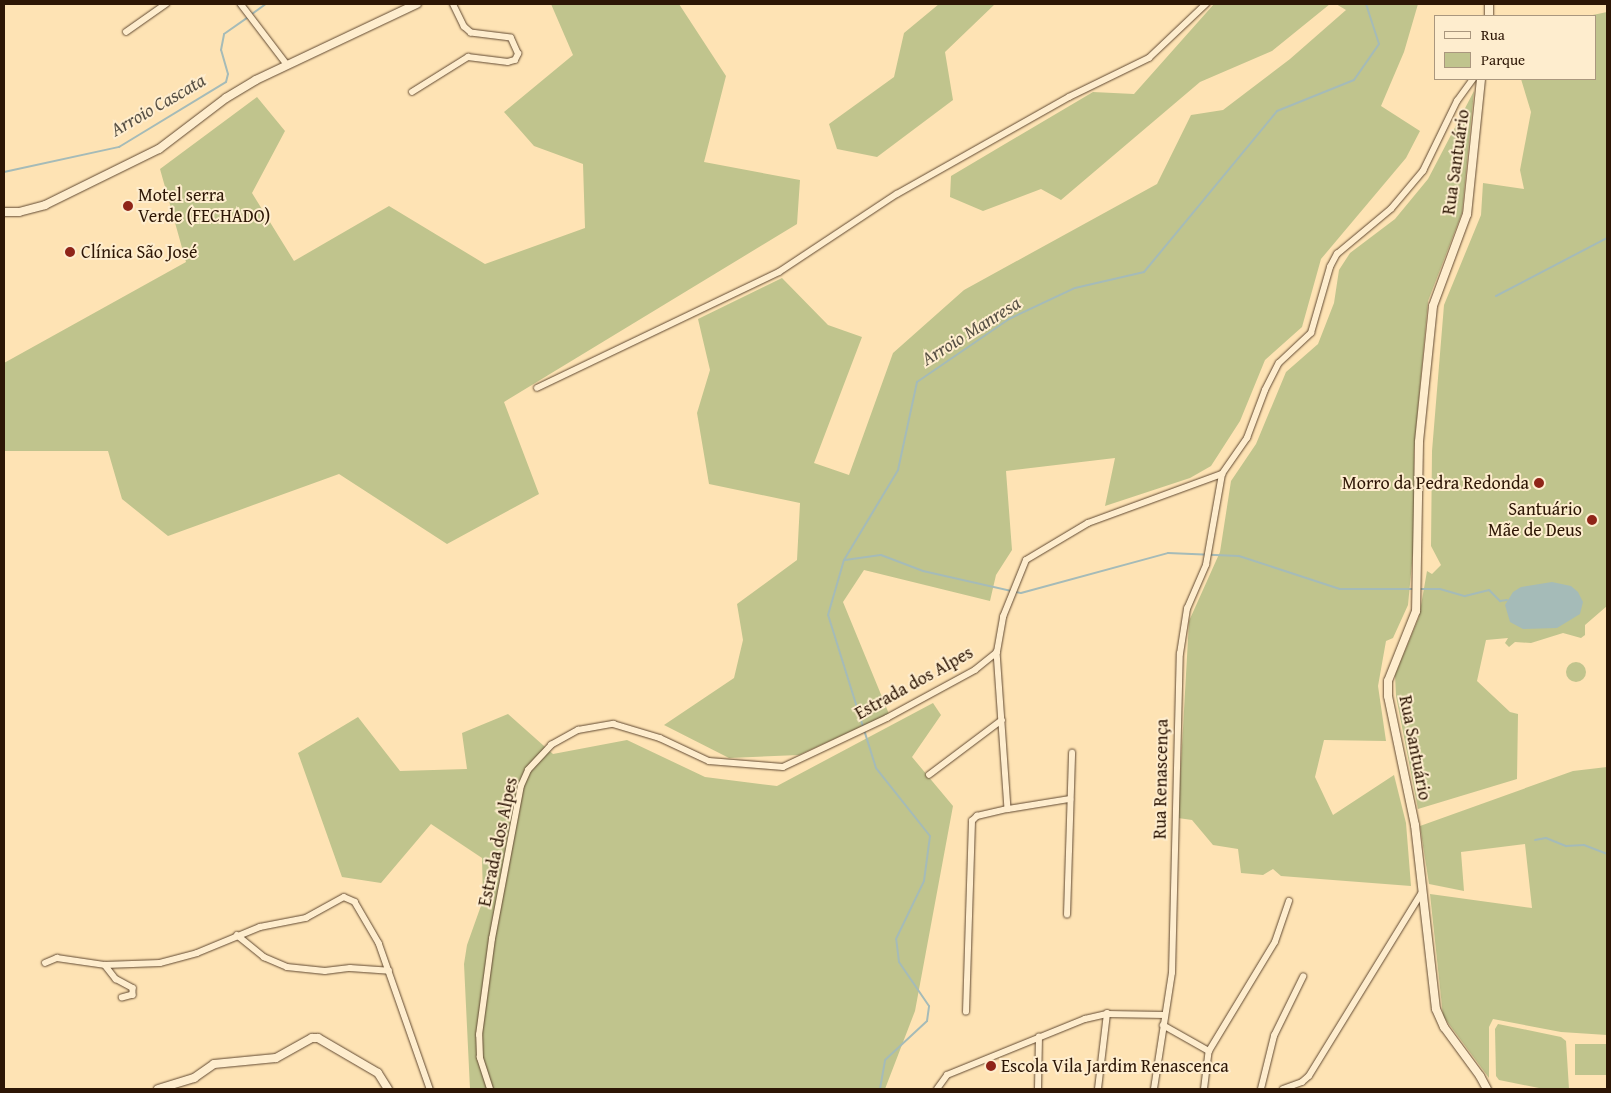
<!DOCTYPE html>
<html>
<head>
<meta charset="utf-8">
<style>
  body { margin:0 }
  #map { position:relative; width:1611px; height:1093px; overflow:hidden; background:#fee3b4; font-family:"Gentium Book Plus",serif }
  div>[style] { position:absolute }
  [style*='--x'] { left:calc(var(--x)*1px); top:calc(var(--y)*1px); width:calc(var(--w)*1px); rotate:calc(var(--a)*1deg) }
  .green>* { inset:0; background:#c0c48d; transform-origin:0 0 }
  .round { border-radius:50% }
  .water>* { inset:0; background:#a5bbb8 }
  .stream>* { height:2px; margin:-1px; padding:0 1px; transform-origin:1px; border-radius:1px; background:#a5bbb8 }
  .roads { filter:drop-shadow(0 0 1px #614931) drop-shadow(0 0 1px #614931) }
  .street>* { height:5.5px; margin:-2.75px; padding:0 2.75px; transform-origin:2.75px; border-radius:2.75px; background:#feedce }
  .secondary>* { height:8px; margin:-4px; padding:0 4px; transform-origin:4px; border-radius:4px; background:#feedce }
  .dots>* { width:14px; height:14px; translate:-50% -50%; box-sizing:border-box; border:2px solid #feedce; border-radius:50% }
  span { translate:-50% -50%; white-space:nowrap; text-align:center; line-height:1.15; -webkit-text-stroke:4px #feedce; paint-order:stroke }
  .street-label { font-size:18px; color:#2d1605 }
  .poi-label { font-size:18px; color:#2d1605 }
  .left { translate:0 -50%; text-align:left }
  .right { translate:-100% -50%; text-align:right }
  .water-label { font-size:19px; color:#575044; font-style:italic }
  .frame { position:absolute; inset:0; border:5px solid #2d1605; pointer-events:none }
  .legend { position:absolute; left:1434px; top:15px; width:162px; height:65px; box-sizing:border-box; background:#feedce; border:1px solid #aa977e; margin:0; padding:6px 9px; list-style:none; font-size:15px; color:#2d1605 }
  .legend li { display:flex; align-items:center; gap:10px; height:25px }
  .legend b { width:25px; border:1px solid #aa977e }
</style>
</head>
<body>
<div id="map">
  <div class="green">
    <i style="clip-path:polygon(551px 4px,679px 4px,726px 76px,704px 162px,800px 180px,797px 224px,504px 402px,539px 494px,447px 544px,339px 474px,168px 536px,122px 499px,108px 451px,4px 451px,4px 363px,186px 262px,160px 169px,257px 97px,285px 131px,252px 193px,294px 261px,389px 206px,485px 264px,585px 228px,583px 164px,534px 146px,504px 112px,573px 55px)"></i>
    <i style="clip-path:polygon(939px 4px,995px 4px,945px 52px,953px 100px,877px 157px,837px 149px,829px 124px,894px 77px,904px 33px)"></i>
    <i style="clip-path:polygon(1214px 4px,1330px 4px,1272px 51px,1200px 82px,1061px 200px,1041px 189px,983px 211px,950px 197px,951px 176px,1093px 92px,1134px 94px)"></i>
    <i style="clip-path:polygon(1336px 4px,1418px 4px,1404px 52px,1381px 106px,1420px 131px,1406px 158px,1321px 259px,1302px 327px,1265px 360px,1240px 421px,1211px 466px,1190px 478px,1105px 506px,1115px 458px,1006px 471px,1012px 550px,996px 575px,990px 601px,864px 570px,843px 602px,889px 714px,799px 755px,729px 758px,664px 725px,734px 678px,743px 640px,737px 604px,797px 560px,800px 503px,709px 484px,697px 413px,710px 370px,698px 319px,782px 278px,828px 325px,862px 337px,814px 463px,849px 475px,893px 353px,964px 290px,1157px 184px,1191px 115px,1223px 110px,1290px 59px,1346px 10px)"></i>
    <i style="clip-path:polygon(1607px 12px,1607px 606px,1585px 625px,1585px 635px,1581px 638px,1563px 633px,1531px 643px,1515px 642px,1509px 647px,1505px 643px,1508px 638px,1486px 640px,1477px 681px,1510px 712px,1518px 714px,1517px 779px,1418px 809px,1396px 696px,1395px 675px,1419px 617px,1427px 571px,1432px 574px,1441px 565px,1431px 546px,1432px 451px,1444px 305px,1481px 215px,1483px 183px,1524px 189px,1520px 170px,1531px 112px,1521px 79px,1595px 79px,1595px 16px,1588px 16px)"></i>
    <i style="clip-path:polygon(1474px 91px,1462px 213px,1428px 301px,1414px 451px,1414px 542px,1408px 605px,1393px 638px,1386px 641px,1378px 686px,1386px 741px,1324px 740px,1315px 777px,1333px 815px,1394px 775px,1406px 823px,1411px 886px,1281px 876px,1273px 869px,1263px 875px,1241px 873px,1238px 849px,1213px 845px,1192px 820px,1178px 818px,1189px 621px,1220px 552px,1231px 481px,1256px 444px,1286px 372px,1318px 344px,1334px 303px,1339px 270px,1350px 253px,1395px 219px,1428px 179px)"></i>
    <i class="round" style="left:1566px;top:662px;width:20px;height:20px"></i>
    <i style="clip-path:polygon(933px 703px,941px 715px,912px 757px,953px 806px,915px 1011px,885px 1089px,470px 1089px,464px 964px,467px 945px,483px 900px,482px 858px,431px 824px,381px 883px,342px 877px,298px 753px,358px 717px,400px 771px,467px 769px,462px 733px,508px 714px,553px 754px,627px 740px,705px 777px,777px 786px)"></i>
    <i style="clip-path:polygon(1607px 767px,1607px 1035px,1561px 1032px,1493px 1019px,1489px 1027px,1489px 1078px,1443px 1016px,1430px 894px,1532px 908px,1525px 844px,1461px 852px,1464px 891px,1429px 884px,1420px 826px,1573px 771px)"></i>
    <i style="clip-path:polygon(1498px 1024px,1561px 1037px,1566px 1041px,1569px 1089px,1544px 1089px,1499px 1080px,1496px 1076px,1495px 1029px)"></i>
    <i style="left:1607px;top:1044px;width:31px;height:32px;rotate:90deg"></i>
  </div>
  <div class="water">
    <i style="clip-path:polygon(1552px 582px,1571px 586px,1578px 592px,1583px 602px,1580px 614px,1557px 628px,1523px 629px,1510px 622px,1505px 605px,1513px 592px,1521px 587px)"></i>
  </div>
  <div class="stream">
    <i style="--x:252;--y:14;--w:17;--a:-36"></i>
    <i style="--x:4;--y:172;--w:118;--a:-12.3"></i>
    <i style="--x:119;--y:147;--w:125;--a:-31.3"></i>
    <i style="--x:226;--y:82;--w:8;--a:-76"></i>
    <i style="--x:228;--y:74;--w:25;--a:-106"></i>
    <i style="--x:221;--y:50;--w:16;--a:-79"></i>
    <i style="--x:224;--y:34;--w:29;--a:-35"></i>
    <i style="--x:1496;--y:296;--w:125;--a:-27.6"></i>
    <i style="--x:845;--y:560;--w:36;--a:-8"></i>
    <i style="--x:881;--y:555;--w:45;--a:20.9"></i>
    <i style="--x:923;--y:571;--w:100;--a:12.7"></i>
    <i style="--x:1021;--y:593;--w:152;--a:-15.2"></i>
    <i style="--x:1168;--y:553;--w:71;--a:2.4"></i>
    <i style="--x:1239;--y:556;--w:106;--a:18.1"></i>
    <i style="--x:1340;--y:589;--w:74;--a:0"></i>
    <i style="--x:1419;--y:589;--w:21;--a:0"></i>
    <i style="--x:1440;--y:589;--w:26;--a:16"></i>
    <i style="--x:1465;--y:596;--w:25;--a:-14"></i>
    <i style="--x:1489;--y:590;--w:16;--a:45"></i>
    <i style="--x:1500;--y:601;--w:7;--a:-8"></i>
    <i style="--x:1535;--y:840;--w:11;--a:-10"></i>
    <i style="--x:1546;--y:838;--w:22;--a:22"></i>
    <i style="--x:1566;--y:846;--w:18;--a:-3"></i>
    <i style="--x:1584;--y:845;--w:25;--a:21"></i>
    <i style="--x:880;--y:1089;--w:29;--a:-80"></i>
    <i style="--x:885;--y:1060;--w:57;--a:-42.9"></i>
    <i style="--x:927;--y:1021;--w:15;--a:-82"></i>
    <i style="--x:929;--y:1006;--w:53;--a:-124.3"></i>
    <i style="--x:899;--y:962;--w:23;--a:-97"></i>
    <i style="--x:896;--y:939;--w:64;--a:-64.2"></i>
    <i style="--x:924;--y:881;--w:45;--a:-82.4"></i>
    <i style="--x:930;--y:836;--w:87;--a:-128.5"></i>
    <i style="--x:876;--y:768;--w:160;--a:-107.4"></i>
    <i style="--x:828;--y:615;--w:57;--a:-73.8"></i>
    <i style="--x:844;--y:560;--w:105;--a:-59"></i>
    <i style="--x:898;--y:470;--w:90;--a:-77.8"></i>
    <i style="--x:917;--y:382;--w:112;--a:-34.4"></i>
    <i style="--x:1009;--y:319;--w:73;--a:-25.2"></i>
    <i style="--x:1075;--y:288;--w:71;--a:-13.1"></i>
    <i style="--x:1144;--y:272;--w:209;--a:-50.4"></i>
    <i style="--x:1277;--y:111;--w:83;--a:-21.9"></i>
    <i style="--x:1354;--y:80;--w:44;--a:-55.2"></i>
    <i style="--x:1379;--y:44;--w:42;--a:-108"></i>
  </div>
  <div class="roads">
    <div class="street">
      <i style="--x:241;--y:4;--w:74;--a:52.7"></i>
      <i style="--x:126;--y:32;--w:49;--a:-35"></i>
      <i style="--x:412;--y:92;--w:66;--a:-32"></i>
      <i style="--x:468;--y:57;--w:40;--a:7.1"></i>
      <i style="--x:508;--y:62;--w:7;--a:-16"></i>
      <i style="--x:515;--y:60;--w:7;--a:-63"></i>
      <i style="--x:518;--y:54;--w:17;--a:-114"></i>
      <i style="--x:511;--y:38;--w:40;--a:-172.9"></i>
      <i style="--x:471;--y:33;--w:9;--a:-139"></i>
      <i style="--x:464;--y:27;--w:25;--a:-116"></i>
      <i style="--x:537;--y:388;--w:268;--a:-25.6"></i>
      <i style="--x:779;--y:272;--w:141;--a:-33.5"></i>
      <i style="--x:897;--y:194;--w:197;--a:-29.4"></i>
      <i style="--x:1069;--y:97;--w:89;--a:-26"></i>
      <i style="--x:1149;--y:58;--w:79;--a:-43.5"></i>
      <i style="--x:997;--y:652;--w:157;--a:86"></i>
      <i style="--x:929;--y:775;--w:91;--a:-37"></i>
      <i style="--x:1067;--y:915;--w:162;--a:-88.2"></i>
      <i style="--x:237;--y:935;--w:35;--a:39"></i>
      <i style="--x:264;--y:957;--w:25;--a:23"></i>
      <i style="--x:287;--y:967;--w:38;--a:6"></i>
      <i style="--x:325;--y:971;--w:25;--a:-7"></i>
      <i style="--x:350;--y:968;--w:39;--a:4"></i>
      <i style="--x:45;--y:963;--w:13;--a:-23"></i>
      <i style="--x:57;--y:958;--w:49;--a:8.3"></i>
      <i style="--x:105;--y:965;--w:55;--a:-2.1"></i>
      <i style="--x:160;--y:963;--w:38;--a:-15"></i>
      <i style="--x:197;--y:953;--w:68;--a:-22.4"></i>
      <i style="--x:260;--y:927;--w:47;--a:-11.1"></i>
      <i style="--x:306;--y:918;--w:43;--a:-28.9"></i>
      <i style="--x:344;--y:897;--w:12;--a:24"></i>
      <i style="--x:355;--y:902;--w:48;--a:59.7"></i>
      <i style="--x:379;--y:943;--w:155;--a:70.7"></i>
      <i style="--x:105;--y:965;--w:18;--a:52"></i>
      <i style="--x:116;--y:979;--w:19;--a:28"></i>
      <i style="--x:133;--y:988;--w:7;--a:90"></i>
      <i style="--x:133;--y:995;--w:11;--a:165"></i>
      <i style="--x:966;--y:1012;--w:191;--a:-88.2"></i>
      <i style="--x:972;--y:821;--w:7;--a:-45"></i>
      <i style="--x:977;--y:816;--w:32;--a:-13"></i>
      <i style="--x:1008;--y:809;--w:63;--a:-9.2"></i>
      <i style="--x:1163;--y:1025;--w:53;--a:29.5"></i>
      <i style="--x:490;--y:1089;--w:33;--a:-108"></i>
      <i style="--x:480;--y:1058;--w:23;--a:-92"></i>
      <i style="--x:479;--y:1035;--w:97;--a:-82.3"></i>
      <i style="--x:492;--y:939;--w:156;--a:-79.3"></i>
      <i style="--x:521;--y:786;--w:17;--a:-66"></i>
      <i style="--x:528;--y:770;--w:34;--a:-47"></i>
      <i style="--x:551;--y:745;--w:31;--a:-29"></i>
      <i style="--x:578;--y:730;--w:36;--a:-10"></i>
      <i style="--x:613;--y:724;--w:49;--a:16.6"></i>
      <i style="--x:660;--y:738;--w:54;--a:25.1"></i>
      <i style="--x:709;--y:761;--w:74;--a:4.6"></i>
      <i style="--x:783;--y:767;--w:115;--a:-25.2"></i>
      <i style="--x:887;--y:718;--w:100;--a:-28.6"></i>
      <i style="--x:975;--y:670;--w:28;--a:-39"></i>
      <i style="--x:997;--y:652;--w:36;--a:-80"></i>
      <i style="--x:1003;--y:617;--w:61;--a:-68"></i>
      <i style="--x:1026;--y:560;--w:72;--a:-30.8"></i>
      <i style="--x:1088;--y:523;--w:143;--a:-20.1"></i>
      <i style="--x:1222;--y:474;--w:44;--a:-55.2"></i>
      <i style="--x:1247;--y:438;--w:51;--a:-69.4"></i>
      <i style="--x:1265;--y:390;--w:30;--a:-63"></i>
      <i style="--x:1279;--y:363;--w:44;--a:-43.2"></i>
      <i style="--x:1311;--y:333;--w:69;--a:-73.9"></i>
      <i style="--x:1330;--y:267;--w:15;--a:-62"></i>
      <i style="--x:1337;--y:254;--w:70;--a:-39.8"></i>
      <i style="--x:1391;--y:209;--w:50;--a:-49.9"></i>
      <i style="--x:1423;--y:171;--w:78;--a:-64.1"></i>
      <i style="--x:1457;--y:101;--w:27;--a:-54"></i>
      <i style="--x:937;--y:1089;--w:17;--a:-54"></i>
      <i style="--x:947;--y:1075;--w:149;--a:-22.1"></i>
      <i style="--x:1085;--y:1019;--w:23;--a:-13"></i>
      <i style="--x:1107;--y:1014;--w:58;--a:1"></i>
      <i style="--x:1038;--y:1089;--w:52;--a:-88.9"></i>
      <i style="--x:1098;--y:1089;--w:76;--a:-83.2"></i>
      <i style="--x:1154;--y:1089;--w:117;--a:-81.2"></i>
      <i style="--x:1172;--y:973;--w:319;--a:-88.6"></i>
      <i style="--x:1180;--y:654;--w:46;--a:-81.2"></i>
      <i style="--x:1187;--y:609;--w:48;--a:-66.6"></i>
      <i style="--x:1206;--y:565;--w:92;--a:-80"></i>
      <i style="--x:1204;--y:1089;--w:38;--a:-83"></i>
      <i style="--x:1209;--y:1051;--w:127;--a:-58.8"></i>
      <i style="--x:1275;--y:942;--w:43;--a:-71.1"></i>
      <i style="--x:1261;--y:1089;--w:55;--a:-76.2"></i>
      <i style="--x:1274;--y:1036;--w:66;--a:-63.8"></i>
      <i style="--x:1283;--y:1089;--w:20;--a:-20"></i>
      <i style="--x:1302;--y:1082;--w:9;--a:-41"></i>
      <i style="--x:1309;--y:1076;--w:217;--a:-58.4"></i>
    </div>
    <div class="secondary">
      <i style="--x:1489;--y:16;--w:12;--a:-90"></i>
      <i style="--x:1481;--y:79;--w:136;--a:95.9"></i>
      <i style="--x:1467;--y:214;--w:98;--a:110.3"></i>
      <i style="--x:1433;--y:306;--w:137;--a:95.9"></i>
      <i style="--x:1419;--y:442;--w:169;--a:91"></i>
      <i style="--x:1416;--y:611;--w:75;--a:111.8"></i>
      <i style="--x:1388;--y:681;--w:15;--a:90"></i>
      <i style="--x:1388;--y:696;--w:132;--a:78.2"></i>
      <i style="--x:1415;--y:825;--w:185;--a:83.5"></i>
      <i style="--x:1436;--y:1009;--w:20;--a:66"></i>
      <i style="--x:1444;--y:1027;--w:61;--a:53.7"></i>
      <i style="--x:1480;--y:1076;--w:15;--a:62"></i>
      <i style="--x:4;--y:212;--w:15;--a:0"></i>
      <i style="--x:19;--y:212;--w:27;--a:-15"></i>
      <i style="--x:45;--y:205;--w:127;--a:-26.2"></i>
      <i style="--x:159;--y:149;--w:84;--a:-37.3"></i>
      <i style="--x:226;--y:98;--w:35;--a:-31"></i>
      <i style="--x:256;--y:80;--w:178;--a:-25.3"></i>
      <i style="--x:158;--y:1089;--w:38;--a:-17"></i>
      <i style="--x:194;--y:1078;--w:24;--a:-35"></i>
      <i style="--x:214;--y:1064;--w:62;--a:-5.5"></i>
      <i style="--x:276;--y:1058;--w:41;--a:-29.1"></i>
      <i style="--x:312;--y:1038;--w:6;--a:0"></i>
      <i style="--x:318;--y:1038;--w:69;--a:30.3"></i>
      <i style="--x:378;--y:1073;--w:19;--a:58"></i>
    </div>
  </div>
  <div class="dots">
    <i style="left:128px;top:206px;background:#8f2418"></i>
    <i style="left:70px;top:252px;background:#8f2418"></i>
    <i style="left:1539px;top:483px;background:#8f2418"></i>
    <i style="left:1592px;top:520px;background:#8f2418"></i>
    <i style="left:991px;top:1066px;background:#8f2418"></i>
  </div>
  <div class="street-label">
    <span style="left:1456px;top:162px;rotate:-82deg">Rua Santuário</span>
    <span style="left:914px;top:683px;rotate:-29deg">Estrada dos Alpes</span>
    <span style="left:1415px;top:748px;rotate:79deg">Rua Santuário</span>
    <span style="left:1161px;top:779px;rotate:-89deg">Rua Renascença</span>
    <span style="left:498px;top:842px;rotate:-78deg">Estrada dos Alpes</span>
  </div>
  <div class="poi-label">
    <span class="left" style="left:138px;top:206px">Motel serra<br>Verde (FECHADO)</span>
    <span class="left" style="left:81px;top:252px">Clínica São José</span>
    <span class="right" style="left:1529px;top:483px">Morro da Pedra Redonda</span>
    <span class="right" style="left:1582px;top:520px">Santuário<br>Mãe de Deus</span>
    <span class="left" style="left:1001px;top:1066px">Escola Vila Jardim Renascenca</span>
  </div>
  <div class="water-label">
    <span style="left:158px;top:105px;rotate:-30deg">Arroio Cascata</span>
    <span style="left:971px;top:331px;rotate:-32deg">Arroio Manresa</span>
  </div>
  <div class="frame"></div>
  <ul class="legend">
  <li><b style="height:6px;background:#feedce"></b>Rua</li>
  <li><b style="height:14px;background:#c0c48d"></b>Parque</li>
  </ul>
</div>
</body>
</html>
